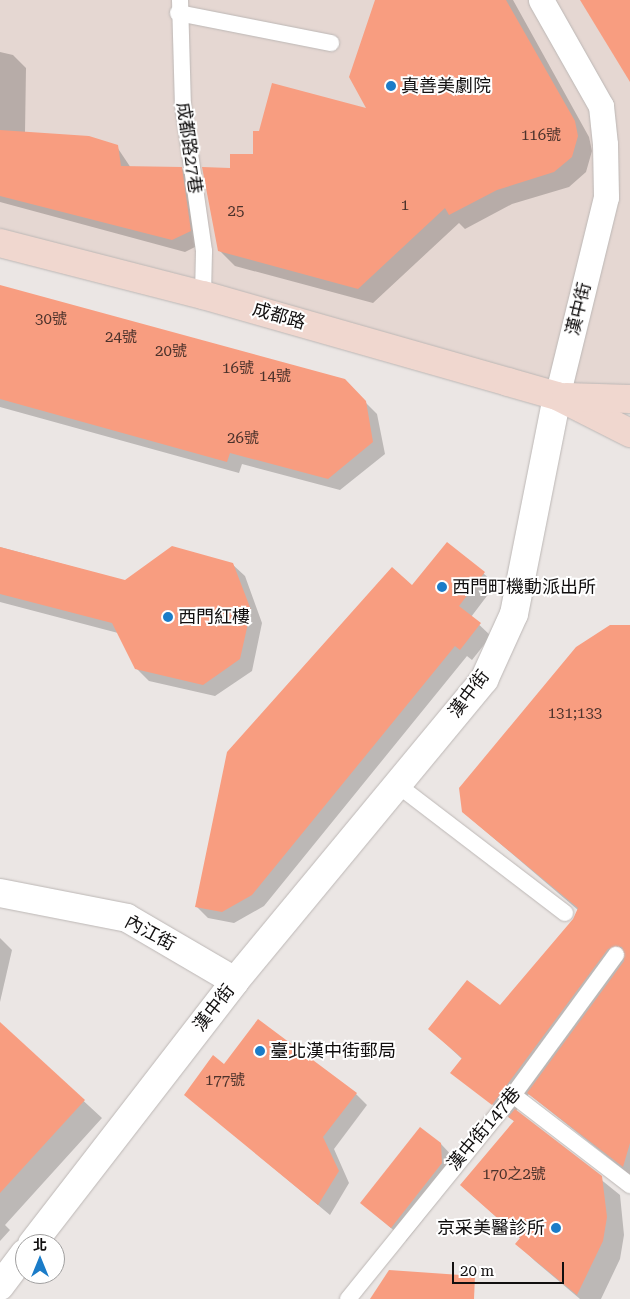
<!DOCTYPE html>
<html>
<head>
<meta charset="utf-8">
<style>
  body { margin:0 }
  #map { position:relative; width:630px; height:1299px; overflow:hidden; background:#ebe6e4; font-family:"Roboto Serif","Noto Sans TC",serif }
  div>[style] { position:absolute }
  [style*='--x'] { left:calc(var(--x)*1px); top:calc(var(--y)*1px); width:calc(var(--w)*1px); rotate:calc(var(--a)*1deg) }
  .built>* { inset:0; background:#e5d7d2 }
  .shadow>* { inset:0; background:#0003 }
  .building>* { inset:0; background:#f89d80 }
  .roads { filter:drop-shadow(0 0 1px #bcb7b5) drop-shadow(0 0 1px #bcb7b5) }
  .service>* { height:16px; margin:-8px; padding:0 8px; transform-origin:8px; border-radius:8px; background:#fff }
  .pedestrian>* { height:25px; margin:-12.5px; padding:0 12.5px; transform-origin:12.5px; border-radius:12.5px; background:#fff }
  .minor>* { height:28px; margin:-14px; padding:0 14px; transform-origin:14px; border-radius:14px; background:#fff }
  .secondary>* { height:28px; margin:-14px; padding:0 14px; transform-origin:14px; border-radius:14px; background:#f0d7cf }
  .dots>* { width:14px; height:14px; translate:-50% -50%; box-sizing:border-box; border:2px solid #fff; border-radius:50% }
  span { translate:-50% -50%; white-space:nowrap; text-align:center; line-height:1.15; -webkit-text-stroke:4px #fff; paint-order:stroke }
  .number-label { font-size:15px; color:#4b322b }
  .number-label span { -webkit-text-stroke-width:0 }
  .poi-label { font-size:18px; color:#110f0f }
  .left { translate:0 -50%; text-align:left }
  .right { translate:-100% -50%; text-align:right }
  .street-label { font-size:18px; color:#110f0f }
  .north { position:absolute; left:15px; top:1234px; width:50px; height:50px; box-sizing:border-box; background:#fff; border:1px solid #a09f9f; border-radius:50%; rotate:0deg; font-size:14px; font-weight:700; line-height:20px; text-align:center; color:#110f0f }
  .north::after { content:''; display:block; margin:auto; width:18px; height:22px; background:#1b7cc8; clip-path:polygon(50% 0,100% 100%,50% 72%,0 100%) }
  .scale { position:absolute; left:452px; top:1262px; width:112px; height:22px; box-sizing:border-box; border:2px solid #110f0f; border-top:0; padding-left:6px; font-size:15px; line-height:18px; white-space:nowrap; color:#110f0f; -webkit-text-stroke:4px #fff; paint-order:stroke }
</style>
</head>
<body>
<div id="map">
  <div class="built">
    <i style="clip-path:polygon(0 0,630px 0,630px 387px,551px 387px,0 228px)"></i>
  </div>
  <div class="shadow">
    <i style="clip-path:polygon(376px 0,513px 0,589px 137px,592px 151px,586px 172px,569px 187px,512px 204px,465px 229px,459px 223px,373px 303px,235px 266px,220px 251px,232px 169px,254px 155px,260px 132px,369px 110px)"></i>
    <i style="clip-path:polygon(0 52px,13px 55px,26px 68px,25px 133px,117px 147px,131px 168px,181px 168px,194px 181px,203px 243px,185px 252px,0 202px)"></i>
    <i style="clip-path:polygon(0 286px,354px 391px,377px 414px,385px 454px,340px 490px,242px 464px,239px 473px,0 407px)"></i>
    <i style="clip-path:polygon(447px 543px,496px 584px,471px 617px,491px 636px,472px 660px,467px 656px,264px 906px,234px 923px,208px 918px,197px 907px)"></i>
    <i style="clip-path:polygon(0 547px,125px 581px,232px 564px,245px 576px,262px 623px,252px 671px,215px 696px,149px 681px,136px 668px,118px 633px,0 602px)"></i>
    <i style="clip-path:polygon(630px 626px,630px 1175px,529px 1094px,516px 1111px,620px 1195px,624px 1235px,620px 1259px,601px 1299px,580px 1299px,535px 1261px,517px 1244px,521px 1239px,461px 1185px,515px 1122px,452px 1073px,462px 1059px,430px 1029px,501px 1007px,574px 919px,578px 910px,463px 812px)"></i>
    <i style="clip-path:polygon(0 938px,12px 950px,0 1002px)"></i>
    <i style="clip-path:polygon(0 1024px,102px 1118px,5px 1225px,10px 1230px,0 1241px)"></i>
    <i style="clip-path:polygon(224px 1065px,356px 1094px,367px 1105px,334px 1149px,349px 1183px,330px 1215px,186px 1095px)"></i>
    <i style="clip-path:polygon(441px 1144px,455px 1159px,456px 1178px,406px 1241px,362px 1203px)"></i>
  </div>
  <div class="building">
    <i style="clip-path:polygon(375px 0,506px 0,575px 121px,578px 136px,572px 157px,554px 172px,497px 190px,449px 215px,445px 208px,358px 289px,218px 251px,202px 167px,230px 168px,230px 154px,253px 154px,253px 131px,259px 131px,272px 83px,366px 108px,349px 77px)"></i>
    <i style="clip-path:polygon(580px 0,630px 0,630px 82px)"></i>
    <i style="clip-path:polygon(0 130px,89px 136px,118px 145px,121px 166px,182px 167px,191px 231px,172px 240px,0 196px)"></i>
    <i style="clip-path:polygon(0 285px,345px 379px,366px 401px,373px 442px,328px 479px,230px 453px,227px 462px,0 399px)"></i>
    <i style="clip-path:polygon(447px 542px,485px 572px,459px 606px,481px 623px,460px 650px,455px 646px,252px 895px,222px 912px,195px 907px,227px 752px,392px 567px,412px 585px)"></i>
    <i style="clip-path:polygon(172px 546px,233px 563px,251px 610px,240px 659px,203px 685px,135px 669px,112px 623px,0 594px,0 547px,125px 580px)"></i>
    <i style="clip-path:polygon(610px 625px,630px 625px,630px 1143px,623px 1167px,527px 1093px,624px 961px,622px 947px,608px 949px,492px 1105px,450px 1073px,462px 1058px,428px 1029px,467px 980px,500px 1005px,573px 919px,578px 908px,462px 812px,459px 788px,576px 647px)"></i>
    <i style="clip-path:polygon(258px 1019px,357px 1093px,323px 1137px,339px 1171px,318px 1205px,184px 1095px,213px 1055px,224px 1064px)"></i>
    <i style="clip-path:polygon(0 1022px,85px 1100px,0 1193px)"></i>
    <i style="clip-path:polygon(515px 1109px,602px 1176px,607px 1217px,603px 1241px,577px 1295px,515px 1244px,520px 1238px,460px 1185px,514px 1121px,508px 1117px)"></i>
    <i style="clip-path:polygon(420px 1127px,441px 1143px,442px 1163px,391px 1228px,360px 1203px)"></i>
    <i style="clip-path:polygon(389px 1270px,475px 1276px,474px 1299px,370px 1299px)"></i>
  </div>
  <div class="roads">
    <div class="service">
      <i style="--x:180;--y:0;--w:105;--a:88.4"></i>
      <i style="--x:183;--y:105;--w:148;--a:81.8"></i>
      <i style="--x:204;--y:251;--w:44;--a:91.3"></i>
      <i style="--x:178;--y:13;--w:156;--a:11.1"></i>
      <i style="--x:395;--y:783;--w:214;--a:37.4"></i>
      <i style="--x:513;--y:1095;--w:148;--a:37.6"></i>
      <i style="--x:348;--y:1299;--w:262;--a:-51"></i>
      <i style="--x:513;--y:1095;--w:174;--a:-53.7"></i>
    </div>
    <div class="pedestrian">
      <i style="--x:541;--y:0;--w:122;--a:60.5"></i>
      <i style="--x:601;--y:106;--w:38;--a:84"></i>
      <i style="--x:605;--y:144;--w:53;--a:88.9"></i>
      <i style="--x:606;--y:197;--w:205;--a:103.8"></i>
    </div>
    <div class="minor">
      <i style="--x:0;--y:893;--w:129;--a:11.1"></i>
      <i style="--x:127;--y:918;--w:125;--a:30.3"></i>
      <i style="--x:32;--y:1244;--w:332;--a:-52.3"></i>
      <i style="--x:235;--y:981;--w:391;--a:-50.4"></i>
      <i style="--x:484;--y:680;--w:72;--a:-65.6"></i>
      <i style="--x:514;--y:614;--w:222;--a:-78.8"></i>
      <i style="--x:0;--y:1286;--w:41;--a:-52.9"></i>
    </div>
    <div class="secondary">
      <i style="--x:0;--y:243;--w:210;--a:14.4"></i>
      <i style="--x:203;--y:295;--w:317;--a:15.9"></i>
      <i style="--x:508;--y:382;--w:51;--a:15.9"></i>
      <i style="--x:557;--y:396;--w:82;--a:26.9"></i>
      <i style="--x:566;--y:397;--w:64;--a:1.8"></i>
    </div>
  </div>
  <div class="dots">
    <i style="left:391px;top:86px;background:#1b7cc8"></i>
    <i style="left:442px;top:587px;background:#1b7cc8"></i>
    <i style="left:168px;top:617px;background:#1b7cc8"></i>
    <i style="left:260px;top:1051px;background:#1b7cc8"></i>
    <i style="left:556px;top:1228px;background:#1b7cc8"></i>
  </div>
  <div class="number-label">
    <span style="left:541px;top:136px">116號</span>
    <span style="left:405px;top:206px">1</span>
    <span style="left:236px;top:212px">25</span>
    <span style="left:51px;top:320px">30號</span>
    <span style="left:121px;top:338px">24號</span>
    <span style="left:171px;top:352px">20號</span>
    <span style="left:238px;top:369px">16號</span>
    <span style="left:275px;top:377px">14號</span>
    <span style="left:243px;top:439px">26號</span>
    <span style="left:575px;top:714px">131;133</span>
    <span style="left:225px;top:1081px">177號</span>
    <span style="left:514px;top:1175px">170之2號</span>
  </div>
  <div class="poi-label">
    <span class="left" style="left:401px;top:86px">真善美劇院</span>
    <span class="left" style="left:452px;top:587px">西門町機動派出所</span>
    <span class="left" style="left:178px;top:617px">西門紅樓</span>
    <span class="left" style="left:270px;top:1051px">臺北漢中街郵局</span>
    <span class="right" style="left:545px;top:1228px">京采美醫診所</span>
  </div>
  <div class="street-label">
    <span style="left:189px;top:148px;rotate:82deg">成都路27巷</span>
    <span style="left:579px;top:309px;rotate:-76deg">漢中街</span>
    <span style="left:279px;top:316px;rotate:16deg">成都路</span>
    <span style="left:469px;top:694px;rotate:-53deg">漢中街</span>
    <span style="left:150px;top:933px;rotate:28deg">內江街</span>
    <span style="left:214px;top:1008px;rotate:-52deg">漢中街</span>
    <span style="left:484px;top:1129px;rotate:-50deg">漢中街147巷</span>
  </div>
  <div class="north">北</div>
  <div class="scale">20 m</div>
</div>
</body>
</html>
